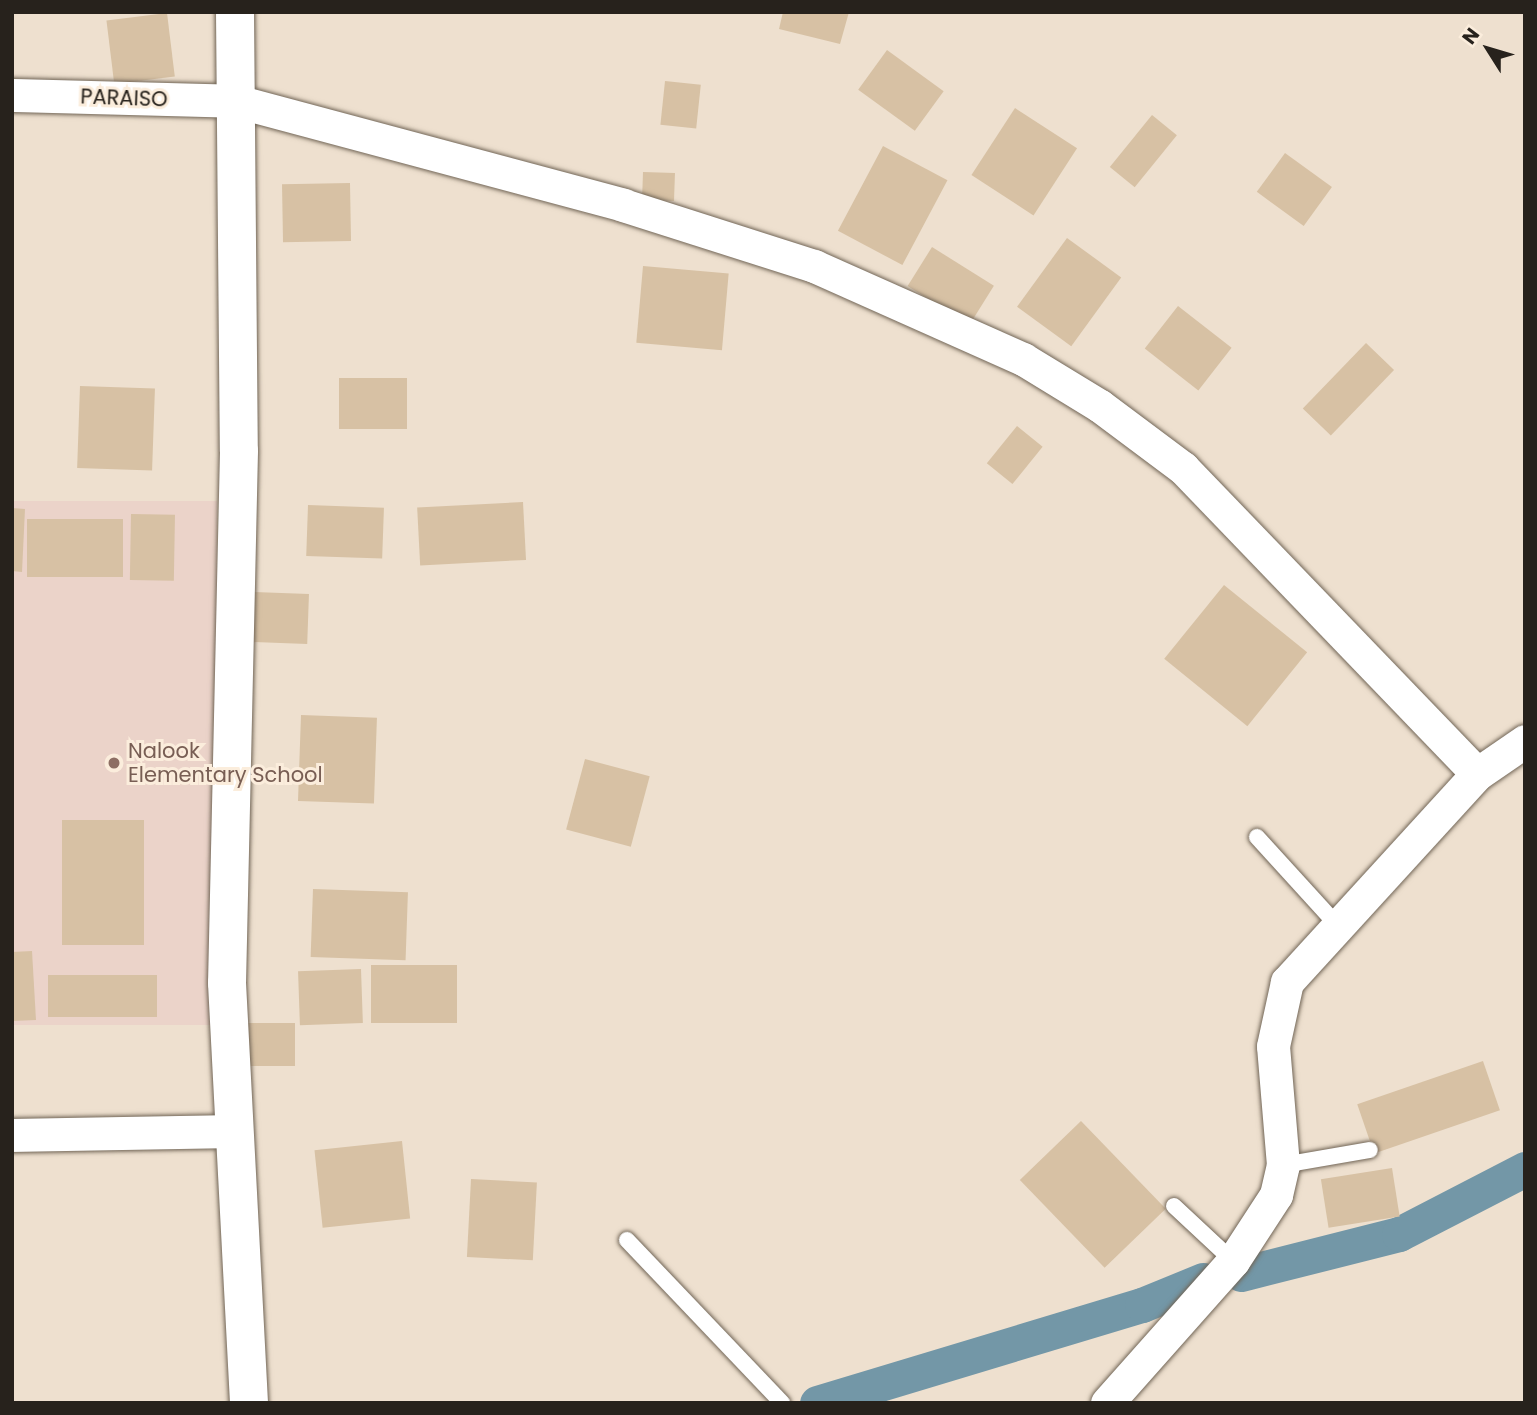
<!DOCTYPE html>
<html>
<head>
<meta charset="utf-8">
<style>
  body { margin:0 }
  #map { position:relative; width:1537px; height:1415px; overflow:hidden; background:#eee0cf; font-family:Poppins,sans-serif }
  div>[style] { position:absolute }
  [style*='--x'] { left:calc(var(--x)*1px); top:calc(var(--y)*1px); width:calc(var(--w)*1px); rotate:calc(var(--a)*1deg) }
  .education>* { inset:0; background:#ebd3c9; transform-origin:0 0 }
  .canal>* { height:35px; margin:-17.5px; padding:0 17.5px; transform-origin:17.5px; border-radius:17.5px; background:#7397a7 }
  .building>* { inset:0; background:#d7c1a4; transform-origin:0 0 }
  .roads { filter:drop-shadow(0 0 2px #716556) drop-shadow(0 0 2px #716556) }
  .lane>* { height:16px; margin:-8px; padding:0 8px; transform-origin:8px; border-radius:8px; background:#fff }
  .street>* { height:33px; margin:-16.5px; padding:0 16.5px; transform-origin:16.5px; border-radius:16.5px; background:#fff }
  .secondary>* { height:38px; margin:-19px; padding:0 19px; transform-origin:19px; border-radius:19px; background:#fff }
  .dots>* { width:19px; height:19px; translate:-50% -50%; box-sizing:border-box; border:4px solid #fbeddc; border-radius:50% }
  span { translate:-50% -50%; white-space:nowrap; text-align:center; line-height:1.15; -webkit-text-stroke:6px #fbeddc; paint-order:stroke }
  .street-label { font-size:21px; color:#27221c }
  .education-label { font-size:21px; color:#785e54 }
  .left { translate:0 -50%; text-align:left }
  .frame { position:absolute; inset:0; border:14px solid #27221c; pointer-events:none }
  .north { position:absolute; left:1453px; top:14px; width:70px; height:70px; -webkit-text-stroke:5px #fbeddc; paint-order:stroke; rotate:307deg; font-size:19px; font-weight:700; line-height:28px; text-align:center; color:#27221c }
  .north::after { content:''; display:block; margin:auto; width:24px; height:32px; background:#27221c; clip-path:polygon(50% 0,100% 100%,50% 72%,0 100%) }
</style>
</head>
<body>
<div id="map">
  <div class="education">
    <i style="left:12px;top:501px;width:205px;height:524px"></i>
  </div>
  <div class="canal">
    <i style="--x:1241;--y:1274;--w:163;--a:-14.2"></i>
    <i style="--x:1399;--y:1234;--w:142;--a:-27.3"></i>
    <i style="--x:817;--y:1403;--w:339;--a:-16.8"></i>
    <i style="--x:1142;--y:1305;--w:66;--a:-22.3"></i>
  </div>
  <div class="building">
    <i style="clip-path:polygon(783px 12px,849px 12px,840px 44px,779px 29px)"></i>
    <i style="left:167px;top:13px;width:64px;height:61px;rotate:83deg"></i>
    <i style="left:887px;top:50px;width:70px;height:49px;rotate:36deg"></i>
    <i style="left:665px;top:81px;width:36px;height:44px;rotate:6deg"></i>
    <i style="left:1015px;top:108px;width:74px;height:80px;rotate:33deg"></i>
    <i style="left:1152px;top:115px;width:32px;height:67px;rotate:39deg"></i>
    <i style="left:883px;top:146px;width:73px;height:96px;rotate:28deg"></i>
    <i style="left:1285px;top:153px;width:58px;height:48px;rotate:36deg"></i>
    <i style="left:643px;top:172px;width:32px;height:28px;rotate:2deg"></i>
    <i style="left:350px;top:183px;width:58px;height:68px;rotate:89deg"></i>
    <i style="left:1067px;top:238px;width:67px;height:85px;rotate:36deg"></i>
    <i style="left:932px;top:247px;width:73px;height:46px;rotate:32deg"></i>
    <i style="left:643px;top:266px;width:86px;height:77px;rotate:5deg"></i>
    <i style="left:1178px;top:306px;width:68px;height:54px;rotate:38deg"></i>
    <i style="left:1366px;top:343px;width:39px;height:91px;rotate:44deg"></i>
    <i style="left:407px;top:378px;width:51px;height:68px;rotate:90deg"></i>
    <i style="left:80px;top:386px;width:75px;height:82px;rotate:2deg"></i>
    <i style="left:1017px;top:426px;width:33px;height:48px;rotate:39deg"></i>
    <i style="left:523px;top:502px;width:58px;height:106px;rotate:87deg"></i>
    <i style="left:308px;top:505px;width:76px;height:51px;rotate:2deg"></i>
    <i style="clip-path:polygon(12px 508px,25px 509px,22px 572px,12px 571px)"></i>
    <i style="left:131px;top:514px;width:44px;height:66px;rotate:1deg"></i>
    <i style="left:123px;top:519px;width:58px;height:96px;rotate:90deg"></i>
    <i style="left:1224px;top:585px;width:107px;height:95px;rotate:39deg"></i>
    <i style="left:252px;top:592px;width:57px;height:50px;rotate:2deg"></i>
    <i style="left:301px;top:715px;width:76px;height:86px;rotate:2deg"></i>
    <i style="left:585px;top:759px;width:67px;height:73px;rotate:15deg"></i>
    <i style="left:62px;top:820px;width:82px;height:125px"></i>
    <i style="left:313px;top:889px;width:95px;height:68px;rotate:2deg"></i>
    <i style="clip-path:polygon(32px 951px,36px 1020px,12px 1021px,12px 952px)"></i>
    <i style="left:457px;top:965px;width:58px;height:86px;rotate:90deg"></i>
    <i style="left:361px;top:969px;width:54px;height:63px;rotate:88deg"></i>
    <i style="left:157px;top:975px;width:42px;height:109px;rotate:90deg"></i>
    <i style="left:240px;top:1023px;width:55px;height:43px"></i>
    <i style="left:1483px;top:1061px;width:52px;height:133px;rotate:71deg"></i>
    <i style="left:1081px;top:1121px;width:122px;height:85px;rotate:46deg"></i>
    <i style="left:402px;top:1141px;width:78px;height:88px;rotate:84deg"></i>
    <i style="left:1392px;top:1168px;width:49px;height:72px;rotate:81deg"></i>
    <i style="left:471px;top:1179px;width:66px;height:78px;rotate:3deg"></i>
  </div>
  <div class="roads">
    <div class="lane">
      <i style="--x:1257;--y:837;--w:119;--a:47.7"></i>
      <i style="--x:1283;--y:1165;--w:88;--a:-9.8"></i>
      <i style="--x:1174;--y:1206;--w:81;--a:43"></i>
      <i style="--x:627;--y:1240;--w:225;--a:46.4"></i>
    </div>
    <div class="street">
      <i style="--x:12;--y:95;--w:224;--a:1.5"></i>
      <i style="--x:236;--y:101;--w:401;--a:15"></i>
      <i style="--x:623;--y:205;--w:201;--a:17.7"></i>
      <i style="--x:814;--y:266;--w:229;--a:24"></i>
      <i style="--x:1023;--y:359;--w:90;--a:31.4"></i>
      <i style="--x:1100;--y:406;--w:104;--a:36.8"></i>
      <i style="--x:1183;--y:468;--w:424;--a:46.1"></i>
      <i style="--x:12;--y:1135;--w:221;--a:-1"></i>
      <i style="--x:1107;--y:1403;--w:190;--a:-48.4"></i>
      <i style="--x:1233;--y:1261;--w:79;--a:-56.9"></i>
      <i style="--x:1276;--y:1195;--w:31;--a:-77"></i>
      <i style="--x:1283;--y:1165;--w:119;--a:-94.8"></i>
      <i style="--x:1273;--y:1046;--w:66;--a:-77.7"></i>
      <i style="--x:1287;--y:982;--w:282;--a:-47.6"></i>
      <i style="--x:1477;--y:774;--w:58;--a:-34.5"></i>
    </div>
    <div class="secondary">
      <i style="--x:235;--y:12;--w:439;--a:89.5"></i>
      <i style="--x:239;--y:451;--w:532;--a:91.29"></i>
      <i style="--x:227;--y:983;--w:421;--a:87"></i>
    </div>
  </div>
  <div class="dots">
    <i style="left:114px;top:763px;background:#8d6e63"></i>
  </div>
  <div class="street-label">
    <span style="left:124px;top:98px;rotate:2deg">PARAISO</span>
  </div>
  <div class="education-label">
    <span class="left" style="left:128px;top:763px">Nalook<br>Elementary School</span>
  </div>
  <div class="frame"></div>
  <div class="north">N</div>
</div>
</body>
</html>
